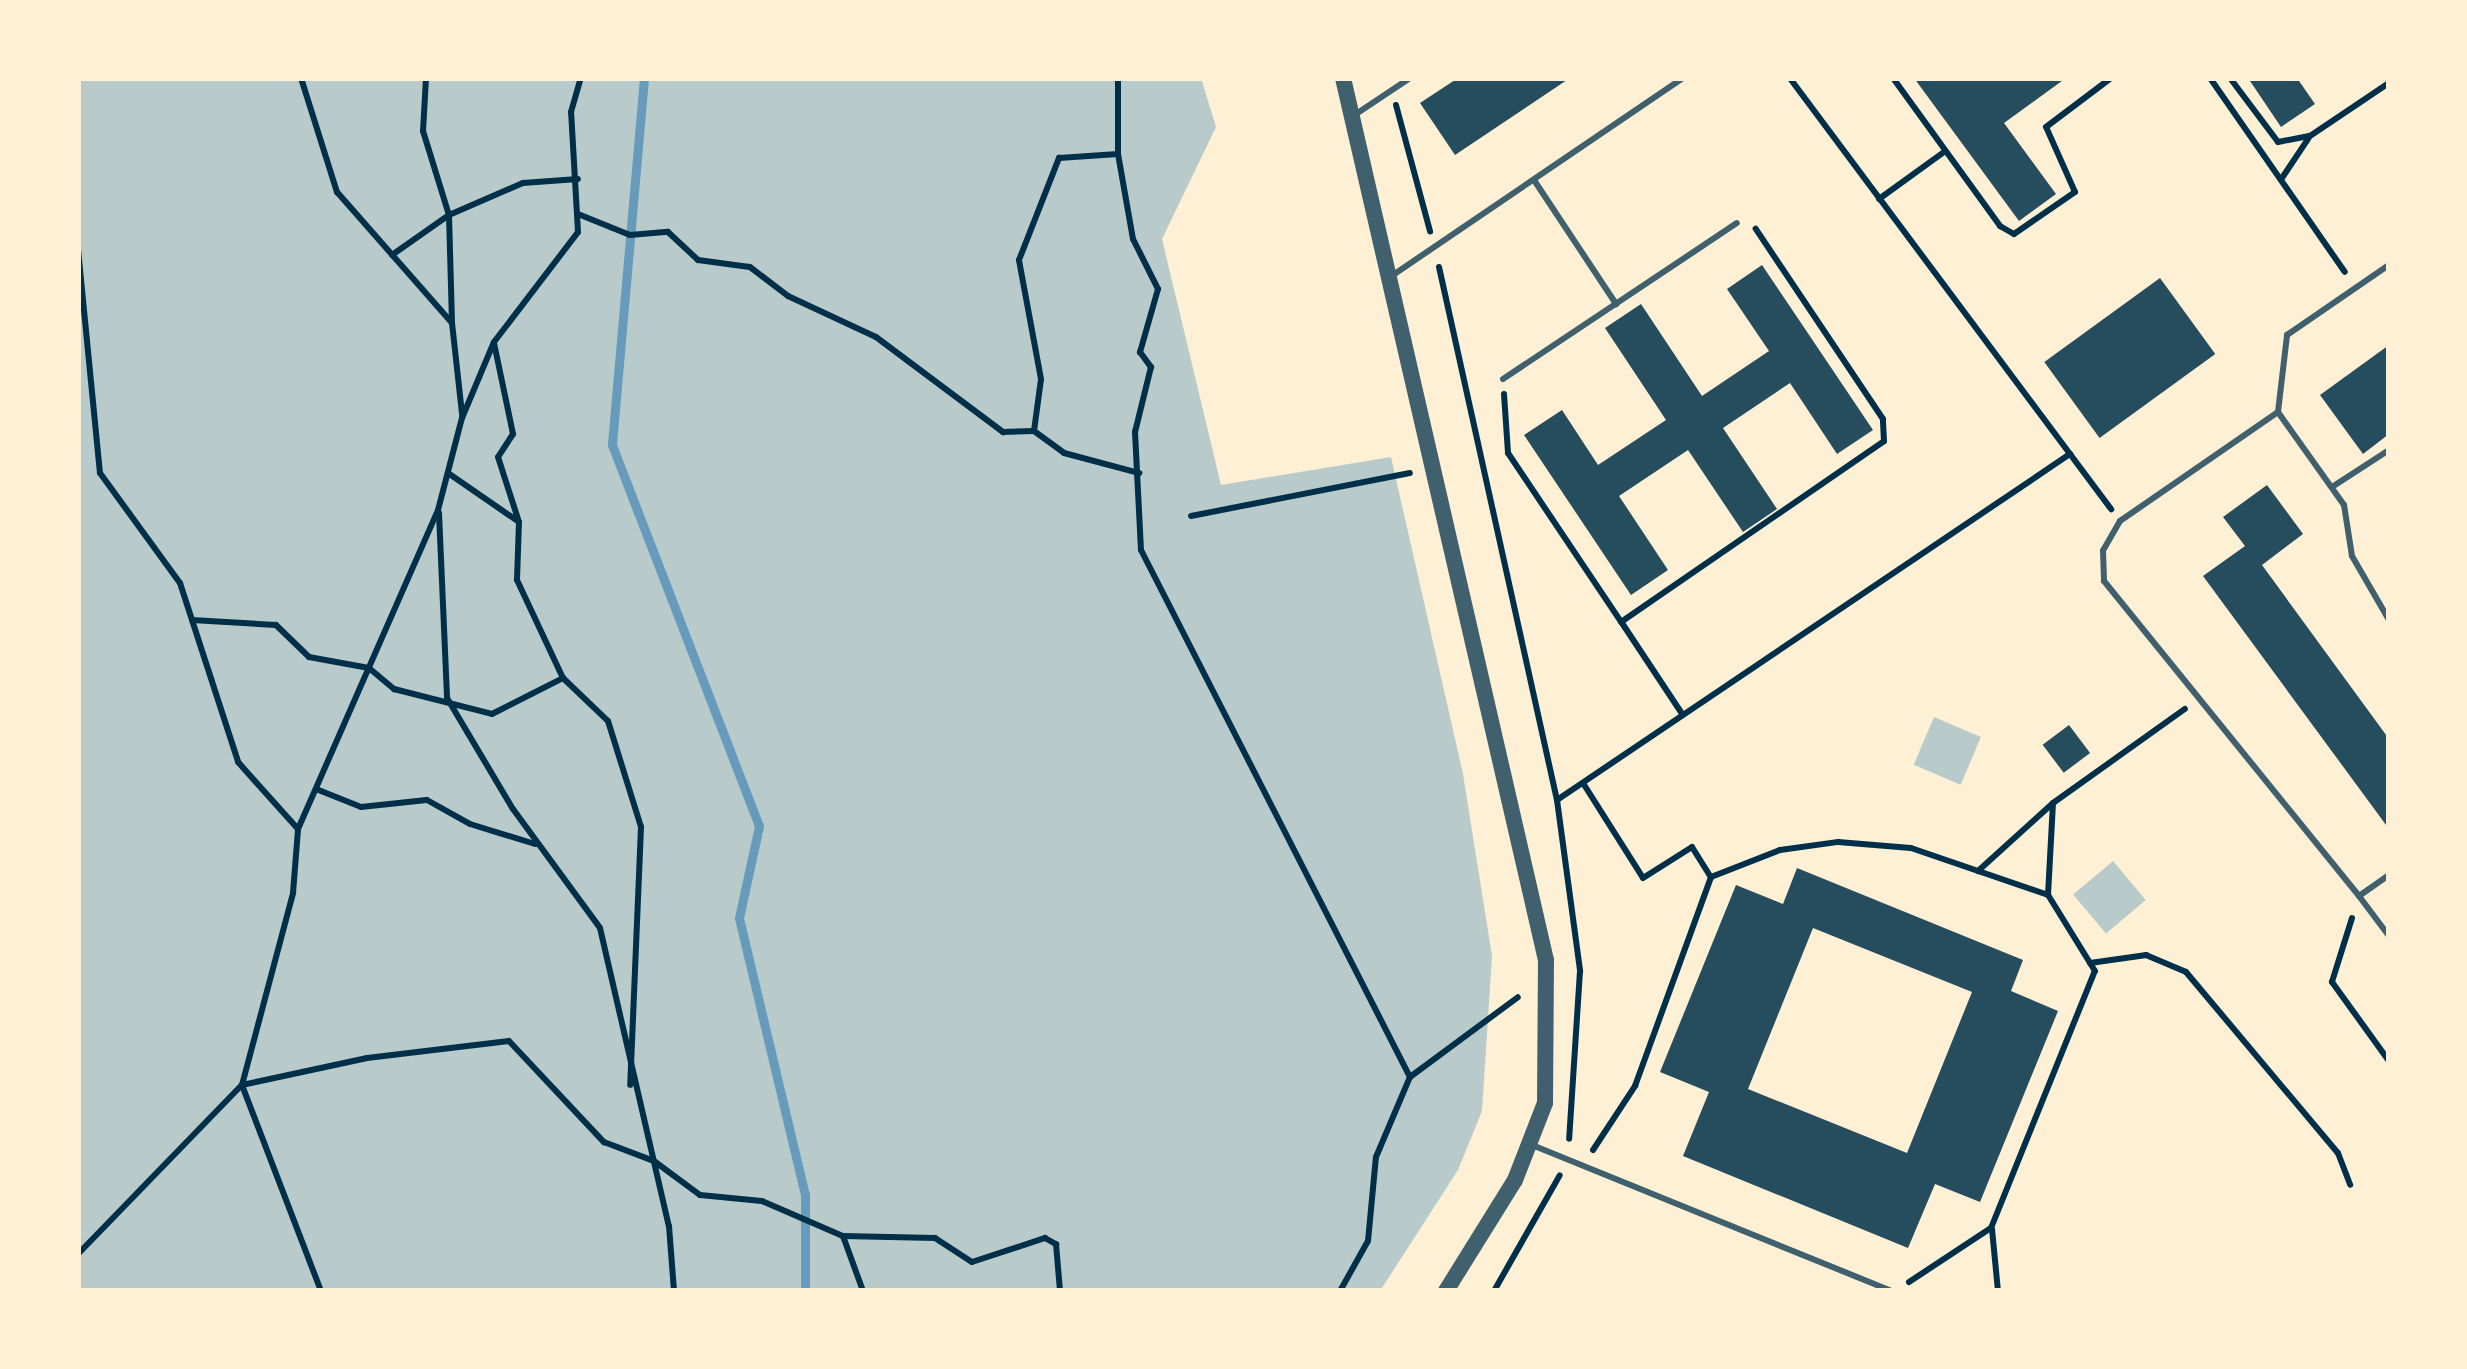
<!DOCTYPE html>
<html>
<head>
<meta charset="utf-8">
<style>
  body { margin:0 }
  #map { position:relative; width:2467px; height:1369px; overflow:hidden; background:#fdf0d5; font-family:"Nunito Sans",sans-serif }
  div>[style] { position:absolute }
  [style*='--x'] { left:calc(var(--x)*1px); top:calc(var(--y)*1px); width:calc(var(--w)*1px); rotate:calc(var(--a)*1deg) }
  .green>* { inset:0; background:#b9caca; transform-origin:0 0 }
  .stream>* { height:9px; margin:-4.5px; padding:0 4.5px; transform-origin:4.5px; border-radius:4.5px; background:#669bbc }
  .building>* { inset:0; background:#264d5e; transform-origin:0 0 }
  .path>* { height:6px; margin:-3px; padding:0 3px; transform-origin:3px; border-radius:3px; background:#003049 }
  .service>* { height:6px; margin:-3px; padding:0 3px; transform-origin:3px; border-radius:3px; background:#3f606c }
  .tertiary>* { height:16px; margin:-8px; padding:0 8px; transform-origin:8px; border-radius:8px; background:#3f606c }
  span { translate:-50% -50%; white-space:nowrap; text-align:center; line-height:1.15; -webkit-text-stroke:9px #fdf0d5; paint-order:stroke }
  .frame { position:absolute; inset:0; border:81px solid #fdf0d5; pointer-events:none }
</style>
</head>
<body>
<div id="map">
  <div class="green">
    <i style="clip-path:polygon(78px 78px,1201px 78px,1216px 127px,1162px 239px,1221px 485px,1391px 457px,1463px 774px,1492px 956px,1482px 1111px,1458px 1170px,1380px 1291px,78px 1291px)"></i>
    <i style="left:1934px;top:717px;width:51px;height:52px;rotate:23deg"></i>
    <i style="left:2113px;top:861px;width:51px;height:52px;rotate:50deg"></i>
  </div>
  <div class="stream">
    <i style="--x:644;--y:78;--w:368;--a:95"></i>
    <i style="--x:612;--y:445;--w:408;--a:68.9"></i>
    <i style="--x:759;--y:826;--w:94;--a:102.3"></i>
    <i style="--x:739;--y:918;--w:284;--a:76.6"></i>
    <i style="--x:805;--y:1194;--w:97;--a:90"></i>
  </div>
  <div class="building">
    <i style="clip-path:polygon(1458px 78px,1570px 78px,1455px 155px,1420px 103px)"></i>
    <i style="clip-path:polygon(1914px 78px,2066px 78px,2004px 123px,2056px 194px,2019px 221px)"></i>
    <i style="clip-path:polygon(2248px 78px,2297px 78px,2315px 104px,2281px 127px)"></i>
    <i style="clip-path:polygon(1762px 265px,1873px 430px,1837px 454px,1790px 383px,1723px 428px,1777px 509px,1743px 532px,1688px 450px,1619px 496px,1668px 570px,1631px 595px,1524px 435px,1562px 410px,1598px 465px,1666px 420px,1605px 328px,1641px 304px,1702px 396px,1769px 351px,1727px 289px)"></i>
    <i style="left:2160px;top:278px;width:94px;height:143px;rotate:54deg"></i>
    <i style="clip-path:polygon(2389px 345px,2389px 434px,2363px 454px,2320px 395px)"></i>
    <i style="clip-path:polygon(2267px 485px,2303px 534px,2262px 565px,2389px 739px,2389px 829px,2203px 576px,2245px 546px,2223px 517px)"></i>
    <i style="left:2069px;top:725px;width:35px;height:33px;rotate:53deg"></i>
    <i style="clip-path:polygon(evenodd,1797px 868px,2023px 960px,2011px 991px,2058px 1011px,1980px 1202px,1935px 1184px,1908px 1248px,1683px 1156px,1709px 1092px,1660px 1072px,1736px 885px,1783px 904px,1797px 868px,1813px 928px,1972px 992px,1907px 1153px,1748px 1089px,1813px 928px)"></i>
  </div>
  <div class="path">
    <i style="--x:301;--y:78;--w:120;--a:72.5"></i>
    <i style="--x:337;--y:192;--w:174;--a:48.7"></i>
    <i style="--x:452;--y:323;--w:92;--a:83.7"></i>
    <i style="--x:426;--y:78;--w:53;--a:93.2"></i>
    <i style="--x:423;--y:131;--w:88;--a:72.8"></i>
    <i style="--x:449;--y:215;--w:107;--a:88.4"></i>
    <i style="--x:1893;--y:78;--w:183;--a:54.1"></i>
    <i style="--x:2000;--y:226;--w:16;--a:30"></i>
    <i style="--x:2014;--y:234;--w:74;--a:-34.5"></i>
    <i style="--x:2075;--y:192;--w:71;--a:-114"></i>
    <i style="--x:2046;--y:127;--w:81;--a:-37"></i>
    <i style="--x:2210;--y:78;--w:236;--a:55.2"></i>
    <i style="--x:2230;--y:78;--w:80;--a:53.1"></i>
    <i style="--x:2278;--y:142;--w:33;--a:-11"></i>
    <i style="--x:2310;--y:136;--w:95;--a:-33.9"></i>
    <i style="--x:1396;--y:105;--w:131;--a:74.9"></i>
    <i style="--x:1118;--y:154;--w:86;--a:80"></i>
    <i style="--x:1133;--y:239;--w:56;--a:63.4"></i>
    <i style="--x:1158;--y:289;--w:66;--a:105.9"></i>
    <i style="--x:1140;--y:352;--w:19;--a:54"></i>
    <i style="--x:1151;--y:367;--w:67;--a:103.8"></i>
    <i style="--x:1135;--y:432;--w:118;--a:87.1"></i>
    <i style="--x:1141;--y:550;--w:592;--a:62.96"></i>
    <i style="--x:2282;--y:178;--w:47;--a:-56.3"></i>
    <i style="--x:1879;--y:199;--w:80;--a:-35.9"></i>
    <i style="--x:578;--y:214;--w:56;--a:22"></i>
    <i style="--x:630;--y:235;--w:38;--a:-5"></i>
    <i style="--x:668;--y:232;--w:41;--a:43"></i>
    <i style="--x:698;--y:260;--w:52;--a:7.7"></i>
    <i style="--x:750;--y:267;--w:48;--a:37.3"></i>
    <i style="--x:788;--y:296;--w:97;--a:25"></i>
    <i style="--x:876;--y:337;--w:159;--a:36.8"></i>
    <i style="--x:1003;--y:432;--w:31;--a:-2"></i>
    <i style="--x:1034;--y:431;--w:37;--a:36"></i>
    <i style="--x:1064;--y:453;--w:78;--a:14.9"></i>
    <i style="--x:78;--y:249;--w:225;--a:84.4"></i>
    <i style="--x:100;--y:473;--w:136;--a:54"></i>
    <i style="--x:180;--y:583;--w:188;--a:72"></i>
    <i style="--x:238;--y:762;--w:90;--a:48.2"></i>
    <i style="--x:392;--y:255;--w:70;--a:-35.1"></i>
    <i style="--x:449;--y:215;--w:81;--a:-23.4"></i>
    <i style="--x:523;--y:183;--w:55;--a:-4.2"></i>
    <i style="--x:1439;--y:267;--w:546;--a:77.52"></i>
    <i style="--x:1557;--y:800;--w:173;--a:82.3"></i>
    <i style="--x:1580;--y:971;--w:168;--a:93.7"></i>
    <i style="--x:494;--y:343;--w:93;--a:78.2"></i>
    <i style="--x:513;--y:434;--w:27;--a:123"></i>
    <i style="--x:498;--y:457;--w:65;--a:72.1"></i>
    <i style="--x:1504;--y:394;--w:59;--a:86.1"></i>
    <i style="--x:1508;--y:453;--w:203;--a:56.2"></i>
    <i style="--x:1621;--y:622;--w:319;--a:-34.5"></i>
    <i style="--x:1884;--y:441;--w:22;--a:-93"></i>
    <i style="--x:1883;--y:419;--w:229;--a:-123.8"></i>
    <i style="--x:1034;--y:431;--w:52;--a:-82.3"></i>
    <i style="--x:1041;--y:379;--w:121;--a:-100.5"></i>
    <i style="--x:1019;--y:260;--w:110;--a:-68.6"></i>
    <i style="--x:1059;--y:158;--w:59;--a:-3.9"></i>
    <i style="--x:1118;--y:154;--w:76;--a:-90"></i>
    <i style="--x:2070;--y:454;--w:69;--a:53.3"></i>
    <i style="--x:448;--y:473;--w:86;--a:34.6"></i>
    <i style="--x:519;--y:522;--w:58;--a:92"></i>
    <i style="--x:517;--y:580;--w:108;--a:64.9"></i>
    <i style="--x:439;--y:513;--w:185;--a:87.5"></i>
    <i style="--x:447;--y:698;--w:129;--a:59.3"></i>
    <i style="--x:513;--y:809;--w:147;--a:53.8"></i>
    <i style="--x:600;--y:928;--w:306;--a:77"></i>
    <i style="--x:669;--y:1226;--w:65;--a:85.6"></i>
    <i style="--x:1191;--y:516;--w:223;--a:-11.1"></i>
    <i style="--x:192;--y:620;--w:84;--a:3.4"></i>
    <i style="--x:276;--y:625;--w:46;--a:44.1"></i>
    <i style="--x:309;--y:657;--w:61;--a:10.4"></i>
    <i style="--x:369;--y:668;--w:33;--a:40"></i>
    <i style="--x:394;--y:689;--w:101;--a:14.3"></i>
    <i style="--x:492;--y:714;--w:80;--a:-26.9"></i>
    <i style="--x:563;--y:678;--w:62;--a:43.7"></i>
    <i style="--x:608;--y:721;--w:111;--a:72.7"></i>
    <i style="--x:641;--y:827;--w:258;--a:92.4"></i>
    <i style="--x:1622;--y:623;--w:110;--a:56.5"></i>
    <i style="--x:1583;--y:783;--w:112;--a:57.7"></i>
    <i style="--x:1643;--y:878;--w:58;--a:-32.3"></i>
    <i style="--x:1692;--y:847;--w:36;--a:58"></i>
    <i style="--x:316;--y:789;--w:48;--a:21.8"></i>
    <i style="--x:361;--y:807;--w:66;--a:-6.1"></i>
    <i style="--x:427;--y:800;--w:49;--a:29.2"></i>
    <i style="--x:470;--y:824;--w:68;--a:17.1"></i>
    <i style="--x:1557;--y:800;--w:619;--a:-34"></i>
    <i style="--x:2070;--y:454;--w:469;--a:-126.7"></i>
    <i style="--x:1978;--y:871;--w:101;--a:-42.2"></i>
    <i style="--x:2053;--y:803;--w:162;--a:-35.5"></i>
    <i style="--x:2352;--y:918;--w:67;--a:107.4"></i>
    <i style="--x:2332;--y:982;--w:97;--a:54.2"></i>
    <i style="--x:2090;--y:963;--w:57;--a:-8.1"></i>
    <i style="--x:2146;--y:955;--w:43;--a:23"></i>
    <i style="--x:2186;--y:972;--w:236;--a:50"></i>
    <i style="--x:2338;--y:1153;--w:34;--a:69"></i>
    <i style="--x:1593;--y:1150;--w:77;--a:-56.7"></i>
    <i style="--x:1635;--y:1086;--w:222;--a:-70"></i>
    <i style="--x:1711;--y:877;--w:74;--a:-21.4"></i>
    <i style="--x:1780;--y:850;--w:59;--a:-7.9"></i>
    <i style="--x:1838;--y:842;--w:73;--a:4.7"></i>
    <i style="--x:1911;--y:848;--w:145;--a:18.9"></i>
    <i style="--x:1992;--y:1229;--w:62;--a:84.5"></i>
    <i style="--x:843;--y:1236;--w:59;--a:70"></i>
    <i style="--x:78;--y:1254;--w:235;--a:-45.9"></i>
    <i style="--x:242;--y:1085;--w:199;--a:-75.1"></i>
    <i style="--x:293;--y:893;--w:64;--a:-85.5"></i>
    <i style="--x:298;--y:829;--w:348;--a:-66.3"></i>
    <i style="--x:438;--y:510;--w:95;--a:-75.4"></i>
    <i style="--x:462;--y:418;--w:82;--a:-67.2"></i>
    <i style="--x:494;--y:342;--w:138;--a:-52.6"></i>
    <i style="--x:578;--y:232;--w:120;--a:-93.3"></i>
    <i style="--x:571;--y:112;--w:35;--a:-74"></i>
    <i style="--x:1909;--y:1282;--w:98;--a:-33.4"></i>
    <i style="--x:1991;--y:1228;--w:277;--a:-68"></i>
    <i style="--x:2095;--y:971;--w:89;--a:-121.7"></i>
    <i style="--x:2048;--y:895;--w:92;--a:-86.9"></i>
    <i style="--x:321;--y:1291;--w:221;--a:-111"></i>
    <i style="--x:242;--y:1085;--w:128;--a:-12.2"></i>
    <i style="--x:367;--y:1058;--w:143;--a:-6.8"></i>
    <i style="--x:509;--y:1041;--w:139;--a:46.8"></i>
    <i style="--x:604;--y:1142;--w:53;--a:20.8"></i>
    <i style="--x:654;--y:1161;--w:57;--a:36.5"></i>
    <i style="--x:700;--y:1195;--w:62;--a:5.5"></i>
    <i style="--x:762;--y:1201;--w:88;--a:23.4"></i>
    <i style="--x:843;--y:1236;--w:92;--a:1.2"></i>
    <i style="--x:935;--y:1238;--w:44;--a:33"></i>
    <i style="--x:972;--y:1262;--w:77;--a:-18.2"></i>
    <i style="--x:1045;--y:1238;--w:13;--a:29"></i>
    <i style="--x:1056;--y:1244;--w:47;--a:85.1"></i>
    <i style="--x:1340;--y:1291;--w:57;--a:-60.8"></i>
    <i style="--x:1368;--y:1241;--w:84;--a:-84.6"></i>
    <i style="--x:1376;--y:1157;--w:87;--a:-67"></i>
    <i style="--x:1410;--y:1077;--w:134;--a:-36.5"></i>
    <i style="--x:1494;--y:1291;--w:133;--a:-60.4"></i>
  </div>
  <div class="service">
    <i style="--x:1353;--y:116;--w:69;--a:-33.7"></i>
    <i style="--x:1534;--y:180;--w:149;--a:56.5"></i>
    <i style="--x:1393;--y:275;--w:351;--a:-34.2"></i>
    <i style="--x:1503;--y:379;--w:281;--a:-33.7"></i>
    <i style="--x:2278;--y:412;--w:78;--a:-83.3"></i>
    <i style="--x:2287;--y:335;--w:124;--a:-34.5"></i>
    <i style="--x:2332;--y:487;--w:68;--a:-33"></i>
    <i style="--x:2389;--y:620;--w:74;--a:-120"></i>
    <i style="--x:2352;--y:556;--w:52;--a:-98.9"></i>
    <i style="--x:2344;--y:505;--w:114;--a:-125.4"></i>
    <i style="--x:2278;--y:412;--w:192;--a:145.4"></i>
    <i style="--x:2120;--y:521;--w:34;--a:120"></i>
    <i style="--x:2103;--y:551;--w:30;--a:88"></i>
    <i style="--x:2104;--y:581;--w:405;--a:51"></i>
    <i style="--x:2359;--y:896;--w:37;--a:-35"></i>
    <i style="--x:2359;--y:896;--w:50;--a:53.1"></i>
    <i style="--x:1532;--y:1145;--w:388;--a:22.1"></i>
  </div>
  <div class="tertiary">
    <i style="--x:1343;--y:78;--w:905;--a:77.04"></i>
    <i style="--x:1546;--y:960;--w:143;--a:90.4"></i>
    <i style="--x:1545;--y:1103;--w:83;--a:111.3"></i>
    <i style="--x:1515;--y:1180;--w:131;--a:121.9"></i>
  </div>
  <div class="frame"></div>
</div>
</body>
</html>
